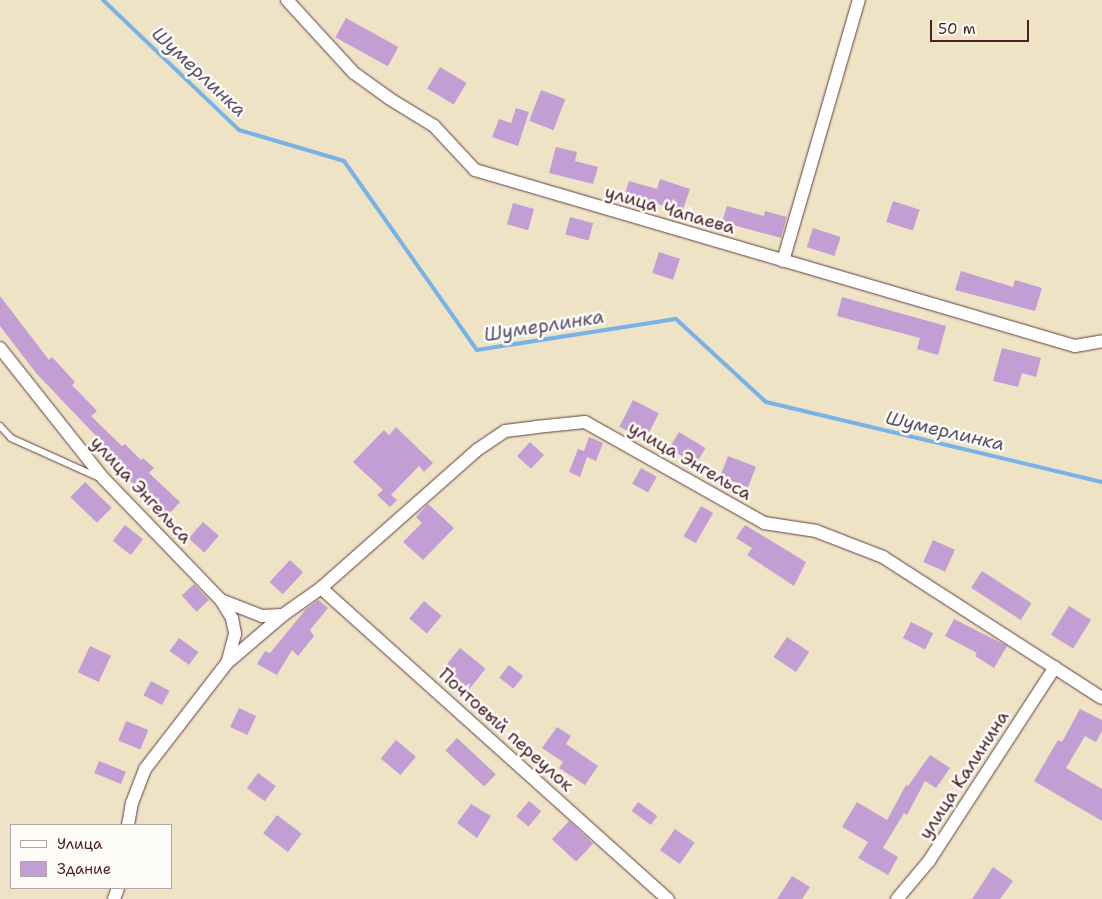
<!DOCTYPE html>
<html>
<head>
<meta charset="utf-8">
<style>
  body { margin:0 }
  #map { position:relative; width:1102px; height:899px; overflow:hidden; background:#efe3c5; font-family:"Shantell Sans",sans-serif }
  div>[style] { position:absolute }
  [style*='--x'] { left:calc(var(--x)*1px); top:calc(var(--y)*1px); width:calc(var(--w)*1px); rotate:calc(var(--a)*1deg) }
  .stream>* { height:4px; margin:-2px; padding:0 2px; transform-origin:2px; border-radius:2px; background:#77b2e8 }
  .building>* { inset:0; background:#c29ed5; transform-origin:0 0 }
  .roads { filter:drop-shadow(0 0 1px #633c42) drop-shadow(0 0 1px #633c42) }
  .service>* { height:6px; margin:-3px; padding:0 3px; transform-origin:3px; border-radius:3px; background:#fff }
  .minor>* { height:12px; margin:-6px; padding:0 6px; transform-origin:6px; border-radius:6px; background:#fff }
  span { translate:-50% -50%; white-space:nowrap; text-align:center; line-height:1.15; -webkit-text-stroke:5px #fdfcf7; paint-order:stroke }
  .street-label { font-size:18px; color:#4a1f2b }
  .water-label { font-size:19px; color:#5a526d; font-style:italic }
  .legend { position:absolute; left:10px; top:824px; width:162px; height:65px; box-sizing:border-box; background:#fdfcf7; border:1px solid #b5a4a5; margin:0; padding:6px 9px; list-style:none; font-size:15px; color:#4a1f2b }
  .legend li { display:flex; align-items:center; gap:10px; height:25px }
  .legend b { width:25px; border:1px solid #b5a4a5 }
  .scale { position:absolute; left:930px; top:20px; width:99px; height:22px; box-sizing:border-box; border:2px solid #4a1f2b; border-top:0; padding-left:6px; font-size:15px; line-height:18px; white-space:nowrap; color:#4a1f2b; -webkit-text-stroke:4px #fdfcf7; paint-order:stroke }
</style>
</head>
<body>
<div id="map">
  <div class="stream">
    <i style="--x:103;--y:0;--w:188;--a:43.7"></i>
    <i style="--x:239;--y:130;--w:109;--a:16.4"></i>
    <i style="--x:344;--y:161;--w:231;--a:54.9"></i>
    <i style="--x:477;--y:350;--w:201;--a:-8.9"></i>
    <i style="--x:676;--y:319;--w:122;--a:42.7"></i>
    <i style="--x:766;--y:402;--w:345;--a:13.4"></i>
  </div>
  <div class="building">
    <i style="left:346px;top:18px;width:60px;height:22px;rotate:29deg"></i>
    <i style="left:440px;top:67px;width:31px;height:25px;rotate:31deg"></i>
    <i style="left:541px;top:90px;width:26px;height:33px;rotate:21deg"></i>
    <i style="clip-path:polygon(516px 108px,529px 112px,518px 146px,492px 137px,499px 119px,511px 123px)"></i>
    <i style="clip-path:polygon(556px 147px,577px 152px,575px 161px,598px 167px,593px 184px,549px 173px)"></i>
    <i style="clip-path:polygon(660px 179px,690px 189px,682px 212px,643px 199px,642px 202px,624px 197px,629px 181px,657px 189px)"></i>
    <i style="left:893px;top:201px;width:28px;height:22px;rotate:18deg"></i>
    <i style="left:513px;top:203px;width:22px;height:22px;rotate:16deg"></i>
    <i style="clip-path:polygon(727px 206px,764px 216px,765px 211px,787px 217px,781px 238px,722px 222px)"></i>
    <i style="left:570px;top:217px;width:24px;height:18px;rotate:15deg"></i>
    <i style="left:813px;top:228px;width:29px;height:20px;rotate:18deg"></i>
    <i style="left:659px;top:252px;width:22px;height:22px;rotate:18deg"></i>
    <i style="clip-path:polygon(961px 271px,1013px 287px,1015px 280px,1042px 288px,1035px 311px,955px 290px)"></i>
    <i style="clip-path:polygon(0 296px,49px 360px,52px 357px,75px 382px,72px 385px,97px 411px,91px 416px,122px 446px,125px 444px,141px 460px,143px 458px,154px 468px,149px 473px,180px 502px,167px 516px,91px 443px,97px 437px,36px 373px,0 326px)"></i>
    <i style="clip-path:polygon(842px 297px,946px 326px,938px 355px,917px 349px,920px 338px,837px 316px)"></i>
    <i style="clip-path:polygon(1002px 348px,1041px 358px,1036px 377px,1022px 373px,1018px 387px,993px 381px)"></i>
    <i style="left:633px;top:400px;width:29px;height:30px;rotate:27deg"></i>
    <i style="clip-path:polygon(396px 427px,433px 463px,424px 472px,419px 466px,391px 495px,397px 500px,390px 507px,377px 495px,383px 490px,353px 462px,384px 430px,389px 435px)"></i>
    <i style="left:679px;top:432px;width:31px;height:19px;rotate:31deg"></i>
    <i style="clip-path:polygon(589px 437px,603px 443px,596px 461px,587px 457px,580px 477px,569px 472px,578px 449px,584px 451px)"></i>
    <i style="left:530px;top:442px;width:19px;height:19px;rotate:43deg"></i>
    <i style="left:728px;top:456px;width:30px;height:22px;rotate:21deg"></i>
    <i style="left:641px;top:468px;width:18px;height:18px;rotate:29deg"></i>
    <i style="left:85px;top:482px;width:37px;height:21px;rotate:44deg"></i>
    <i style="clip-path:polygon(428px 504px,454px 528px,423px 560px,403px 542px,422px 523px,416px 517px)"></i>
    <i style="left:701px;top:506px;width:14px;height:35px;rotate:30deg"></i>
    <i style="left:203px;top:522px;width:21px;height:22px;rotate:41deg"></i>
    <i style="left:125px;top:525px;width:23px;height:20px;rotate:38deg"></i>
    <i style="clip-path:polygon(745px 525px,806px 562px,794px 586px,747px 555px,752px 548px,736px 538px)"></i>
    <i style="left:933px;top:540px;width:24px;height:24px;rotate:24deg"></i>
    <i style="left:290px;top:560px;width:18px;height:30px;rotate:43deg"></i>
    <i style="left:982px;top:571px;width:59px;height:20px;rotate:33deg"></i>
    <i style="left:194px;top:584px;width:22px;height:17px;rotate:47deg"></i>
    <i style="clip-path:polygon(318px 600px,328px 608px,310px 630px,314px 636px,298px 656px,292px 650px,277px 675px,257px 664px,265px 651px,270px 653px,306px 609px)"></i>
    <i style="left:424px;top:601px;width:23px;height:23px;rotate:40deg"></i>
    <i style="left:1069px;top:606px;width:26px;height:34px;rotate:32deg"></i>
    <i style="clip-path:polygon(954px 619px,1007px 646px,994px 668px,975px 656px,977px 653px,945px 636px)"></i>
    <i style="left:911px;top:622px;width:25px;height:18px;rotate:27deg"></i>
    <i style="left:787px;top:637px;width:27px;height:24px;rotate:34deg"></i>
    <i style="left:179px;top:638px;width:24px;height:16px;rotate:36deg"></i>
    <i style="left:90px;top:646px;width:23px;height:29px;rotate:25deg"></i>
    <i style="left:460px;top:648px;width:33px;height:26px;rotate:39deg"></i>
    <i style="left:509px;top:665px;width:18px;height:16px;rotate:38deg"></i>
    <i style="left:151px;top:681px;width:21px;height:16px;rotate:28deg"></i>
    <i style="left:239px;top:708px;width:19px;height:21px;rotate:25deg"></i>
    <i style="clip-path:polygon(1080px 709px,1102px 720px,1102px 731px,1096px 742px,1085px 736px,1066px 768px,1102px 789px,1102px 821px,1034px 781px,1058px 740px,1062px 742px)"></i>
    <i style="left:126px;top:721px;width:24px;height:21px;rotate:22deg"></i>
    <i style="clip-path:polygon(557px 727px,571px 736px,566px 744px,598px 766px,585px 785px,559px 768px,563px 762px,542px 748px)"></i>
    <i style="left:457px;top:738px;width:53px;height:17px;rotate:43deg"></i>
    <i style="left:396px;top:740px;width:26px;height:24px;rotate:40deg"></i>
    <i style="clip-path:polygon(930px 755px,950px 768px,936px 788px,925px 781px,907px 815px,904px 813px,883px 848px,898px 857px,888px 875px,858px 858px,868px 842px,842px 827px,857px 802px,887px 820px,906px 785px,908px 786px)"></i>
    <i style="left:99px;top:761px;width:29px;height:13px;rotate:22deg"></i>
    <i style="left:258px;top:773px;width:22px;height:19px;rotate:36deg"></i>
    <i style="left:529px;top:801px;width:16px;height:20px;rotate:40deg"></i>
    <i style="left:638px;top:802px;width:24px;height:11px;rotate:36deg"></i>
    <i style="clip-path:polygon(471px 804px,491px 816px,477px 838px,457px 823px)"></i>
    <i style="left:277px;top:815px;width:31px;height:23px;rotate:37deg"></i>
    <i style="left:569px;top:821px;width:33px;height:25px;rotate:43deg"></i>
    <i style="left:675px;top:829px;width:24px;height:26px;rotate:35deg"></i>
    <i style="clip-path:polygon(993px 867px,1013px 881px,1000px 899px,972px 899px)"></i>
    <i style="clip-path:polygon(792px 876px,810px 887px,802px 899px,777px 899px)"></i>
  </div>
  <div class="roads">
    <div class="service">
      <i style="--x:0;--y:426;--w:16;--a:47"></i>
      <i style="--x:11;--y:438;--w:98;--a:24.2"></i>
    </div>
    <div class="minor">
      <i style="--x:287;--y:0;--w:99;--a:47.5"></i>
      <i style="--x:354;--y:73;--w:44;--a:35.8"></i>
      <i style="--x:390;--y:99;--w:52;--a:31.5"></i>
      <i style="--x:434;--y:126;--w:60;--a:47"></i>
      <i style="--x:475;--y:170;--w:625;--a:16.35"></i>
      <i style="--x:1075;--y:346;--w:27;--a:-10"></i>
      <i style="--x:783;--y:261;--w:272;--a:-73.8"></i>
      <i style="--x:0;--y:348;--w:167;--a:51.6"></i>
      <i style="--x:104;--y:479;--w:168;--a:46"></i>
      <i style="--x:221;--y:600;--w:44;--a:21.3"></i>
      <i style="--x:262;--y:616;--w:21;--a:-3"></i>
      <i style="--x:321;--y:588;--w:466;--a:41.9"></i>
      <i style="--x:221;--y:600;--w:21;--a:59"></i>
      <i style="--x:232;--y:618;--w:16;--a:79"></i>
      <i style="--x:235;--y:634;--w:28;--a:105"></i>
      <i style="--x:128;--y:825;--w:22;--a:-80"></i>
      <i style="--x:132;--y:803;--w:36;--a:-69"></i>
      <i style="--x:145;--y:769;--w:134;--a:-52.3"></i>
      <i style="--x:227;--y:663;--w:74;--a:-40.6"></i>
      <i style="--x:283;--y:615;--w:47;--a:-35.4"></i>
      <i style="--x:321;--y:588;--w:208;--a:-41.5"></i>
      <i style="--x:477;--y:450;--w:34;--a:-34"></i>
      <i style="--x:505;--y:431;--w:31;--a:-7"></i>
      <i style="--x:536;--y:427;--w:49;--a:-5.8"></i>
      <i style="--x:585;--y:422;--w:206;--a:29.4"></i>
      <i style="--x:764;--y:523;--w:53;--a:8.7"></i>
      <i style="--x:816;--y:531;--w:72;--a:21.2"></i>
      <i style="--x:883;--y:557;--w:260;--a:32.8"></i>
      <i style="--x:114;--y:899;--w:12;--a:-70"></i>
      <i style="--x:897;--y:899;--w:50;--a:-49.9"></i>
      <i style="--x:929;--y:861;--w:231;--a:-57"></i>
    </div>
  </div>
  <div class="street-label">
    <span style="left:670px;top:210px;rotate:16deg">улица Чапаева</span>
    <span style="left:690px;top:461px;rotate:30deg">улица Энгельса</span>
    <span style="left:141px;top:490px;rotate:47deg">улица Энгельса</span>
    <span style="left:506px;top:730px;rotate:42deg">Почтовый переулок</span>
    <span style="left:964px;top:775px;rotate:-57deg">улица Калинина</span>
  </div>
  <div class="water-label">
    <span style="left:199px;top:72px;rotate:43deg">Шумерлинка</span>
    <span style="left:544px;top:326px;rotate:-9deg">Шумерлинка</span>
    <span style="left:945px;top:431px;rotate:13deg">Шумерлинка</span>
  </div>
  <ul class="legend">
  <li><b style="height:6px;background:#fff"></b>Улица</li>
  <li><b style="height:14px;background:#c29ed5"></b>Здание</li>
  </ul>
  <div class="scale">50 m</div>
</div>
</body>
</html>
